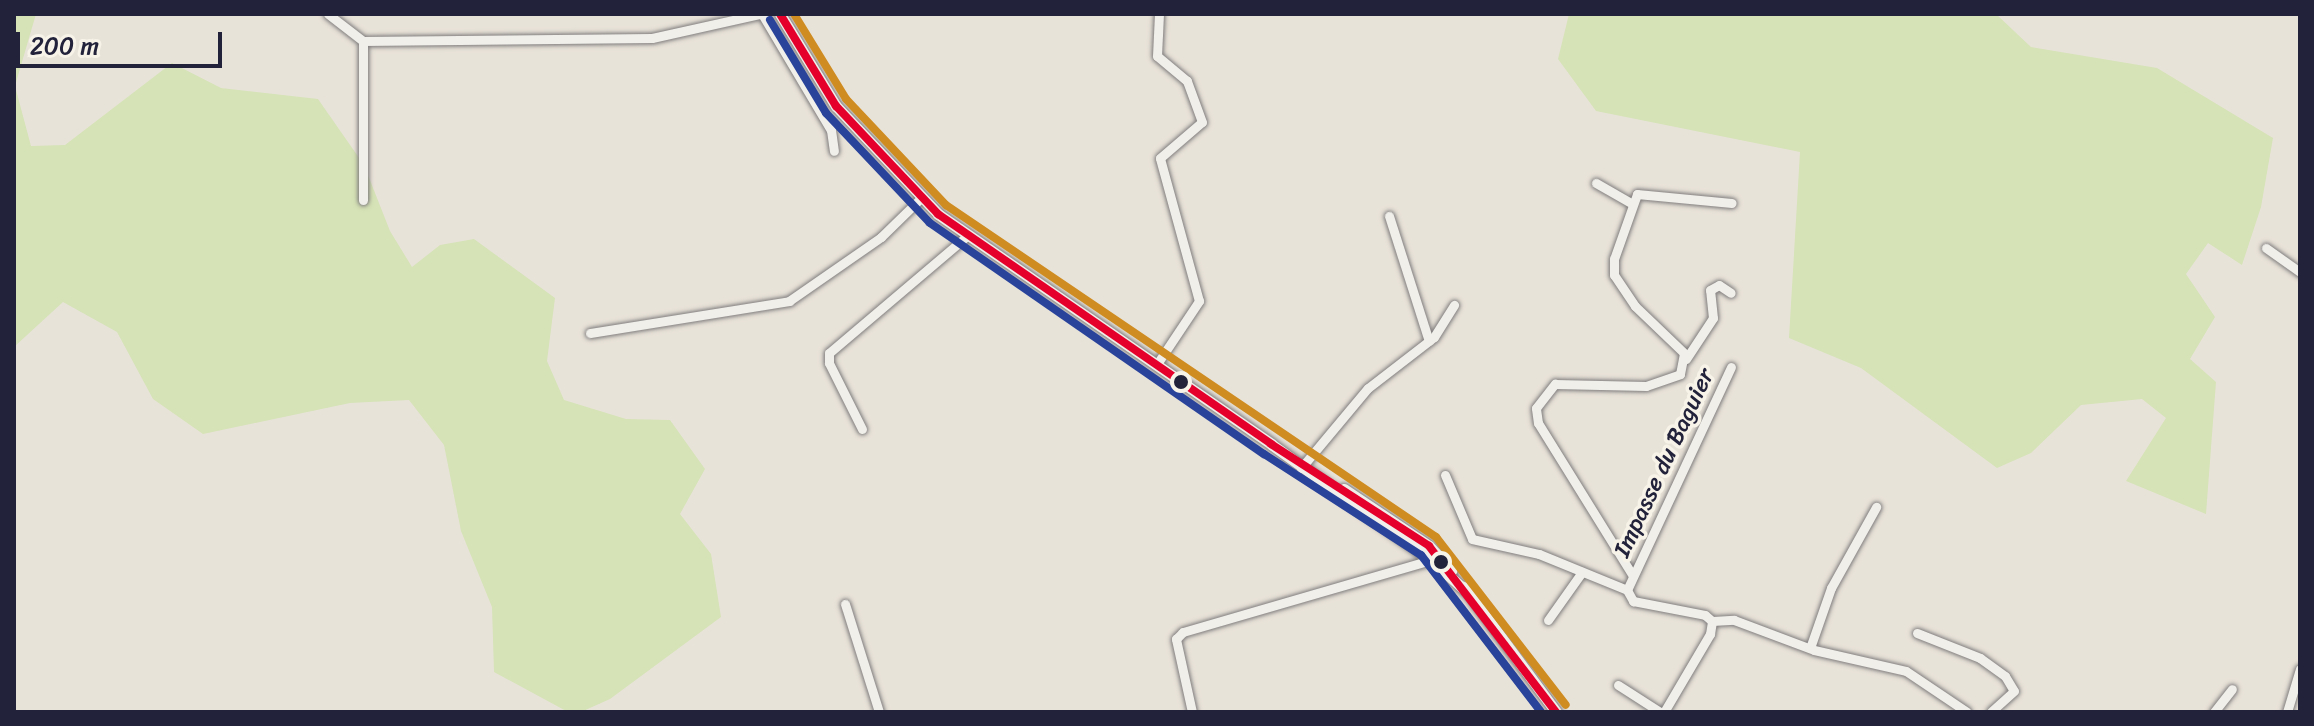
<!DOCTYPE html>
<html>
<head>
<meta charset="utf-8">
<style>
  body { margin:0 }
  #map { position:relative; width:2314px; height:726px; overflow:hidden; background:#e8e3d9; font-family:Sriracha,sans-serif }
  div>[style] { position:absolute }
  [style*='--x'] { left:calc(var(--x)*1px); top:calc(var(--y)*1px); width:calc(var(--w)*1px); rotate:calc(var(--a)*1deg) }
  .green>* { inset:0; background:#d5e3b6 }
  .roads { filter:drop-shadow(0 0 2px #807d7e) drop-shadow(0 0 2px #807d7e) }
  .minor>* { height:9px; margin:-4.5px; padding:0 4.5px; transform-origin:4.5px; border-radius:4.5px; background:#f0efea }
  .major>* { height:11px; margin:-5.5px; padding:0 5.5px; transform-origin:5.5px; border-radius:5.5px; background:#f0efea }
  .bus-1>* { height:8px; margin:-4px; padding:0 4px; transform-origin:4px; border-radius:4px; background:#e4002b }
  .bus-2>* { height:8px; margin:-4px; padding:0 4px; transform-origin:4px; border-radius:4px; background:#29439b }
  .bus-3>* { height:8px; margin:-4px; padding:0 4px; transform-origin:4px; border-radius:4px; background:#cf8c21 }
  .dots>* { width:22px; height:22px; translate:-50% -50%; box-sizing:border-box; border:4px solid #f7f3e8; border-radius:50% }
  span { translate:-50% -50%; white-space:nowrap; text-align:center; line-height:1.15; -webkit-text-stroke:7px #f7f3e8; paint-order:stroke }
  .street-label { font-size:24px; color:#22223b }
  .frame { position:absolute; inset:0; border:16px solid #22223b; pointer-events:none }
  .scale { position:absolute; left:16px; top:32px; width:206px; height:36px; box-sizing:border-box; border:4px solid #22223b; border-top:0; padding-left:10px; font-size:24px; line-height:28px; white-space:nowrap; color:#22223b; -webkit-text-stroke:6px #f7f3e8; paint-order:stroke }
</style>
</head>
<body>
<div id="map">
  <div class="green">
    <i style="clip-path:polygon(14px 14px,36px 14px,15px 86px,31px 146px,65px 145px,172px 63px,221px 88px,318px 99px,364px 165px,390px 231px,412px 267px,440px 245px,474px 239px,555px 298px,547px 361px,564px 400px,626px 419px,670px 420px,705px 469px,680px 514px,711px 554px,721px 617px,610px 699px,581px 712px,568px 712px,494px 672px,492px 607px,461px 531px,444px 445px,409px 400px,350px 403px,203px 434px,153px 399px,117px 332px,63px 302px,14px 347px)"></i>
    <i style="clip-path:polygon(1569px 14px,1996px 14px,2031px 47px,2157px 68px,2273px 138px,2261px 207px,2242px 265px,2208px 243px,2186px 274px,2215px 317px,2190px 359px,2216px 382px,2206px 514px,2126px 481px,2166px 418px,2142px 399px,2081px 405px,2031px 453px,1997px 468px,1861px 368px,1789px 338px,1800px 152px,1596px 111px,1558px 59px)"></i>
  </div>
  <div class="roads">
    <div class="minor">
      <i style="--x:328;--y:14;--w:44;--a:37.6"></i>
      <i style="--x:762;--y:14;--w:135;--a:59.3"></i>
      <i style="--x:831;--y:130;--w:21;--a:82"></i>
      <i style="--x:1596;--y:183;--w:40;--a:29.7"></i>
      <i style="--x:363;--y:200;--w:159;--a:-90"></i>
      <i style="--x:363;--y:41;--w:289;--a:-0.6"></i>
      <i style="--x:652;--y:38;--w:111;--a:-12.5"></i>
      <i style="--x:1389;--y:216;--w:131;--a:72.3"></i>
      <i style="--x:2266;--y:248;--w:42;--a:35.2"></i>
      <i style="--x:590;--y:333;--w:202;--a:-9.1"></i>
      <i style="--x:789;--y:301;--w:112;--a:-34.8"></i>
      <i style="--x:881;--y:237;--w:56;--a:-44.3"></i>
      <i style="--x:1686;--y:359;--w:49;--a:-56.6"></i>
      <i style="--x:1713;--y:318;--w:28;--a:-96"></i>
      <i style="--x:1710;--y:290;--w:10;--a:-29"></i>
      <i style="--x:1719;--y:285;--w:14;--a:34"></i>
      <i style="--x:1157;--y:364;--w:76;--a:-56.3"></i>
      <i style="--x:1199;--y:301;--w:148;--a:-105.3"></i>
      <i style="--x:1160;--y:158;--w:55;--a:-40.6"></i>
      <i style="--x:1202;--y:122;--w:44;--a:-110.1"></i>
      <i style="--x:1187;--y:81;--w:39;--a:-140"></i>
      <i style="--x:1157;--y:56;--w:42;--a:-87.3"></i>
      <i style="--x:862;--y:429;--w:74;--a:-116.6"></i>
      <i style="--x:829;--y:363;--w:10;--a:-90"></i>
      <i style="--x:829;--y:353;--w:181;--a:-40.3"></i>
      <i style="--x:1301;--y:468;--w:104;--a:-50.1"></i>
      <i style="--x:1368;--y:388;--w:83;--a:-37.7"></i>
      <i style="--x:1434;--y:337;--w:38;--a:-58"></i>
      <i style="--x:1445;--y:475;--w:69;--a:67.1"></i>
      <i style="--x:1472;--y:539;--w:69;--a:12.6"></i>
      <i style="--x:1539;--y:554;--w:95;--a:22.2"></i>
      <i style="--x:1627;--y:590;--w:13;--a:61"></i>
      <i style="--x:1633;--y:601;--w:73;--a:11"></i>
      <i style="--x:1705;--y:615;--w:9;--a:41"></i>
      <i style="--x:1712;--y:621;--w:22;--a:-3"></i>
      <i style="--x:1734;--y:620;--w:85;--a:20.6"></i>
      <i style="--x:1814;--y:650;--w:94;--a:12.9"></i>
      <i style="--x:1906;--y:671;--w:73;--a:33.9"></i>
      <i style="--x:1633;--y:576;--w:180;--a:-121.8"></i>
      <i style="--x:1538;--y:423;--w:15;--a:-98"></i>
      <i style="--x:1536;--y:408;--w:31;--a:-52"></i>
      <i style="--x:1555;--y:384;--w:91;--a:1.3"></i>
      <i style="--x:1646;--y:386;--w:36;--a:-19"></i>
      <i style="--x:1680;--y:374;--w:21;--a:-79"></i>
      <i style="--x:1684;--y:353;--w:68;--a:-136.2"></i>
      <i style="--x:1635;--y:306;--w:37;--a:-124"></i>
      <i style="--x:1614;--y:275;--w:16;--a:-90"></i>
      <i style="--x:1614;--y:259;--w:69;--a:-70.5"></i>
      <i style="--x:1637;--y:194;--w:95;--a:5.4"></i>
      <i style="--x:1627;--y:590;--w:246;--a:-65"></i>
      <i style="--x:845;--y:604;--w:113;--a:72.5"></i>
      <i style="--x:1548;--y:620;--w:59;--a:-54.7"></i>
      <i style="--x:1917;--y:633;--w:68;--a:21.6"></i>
      <i style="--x:1980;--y:658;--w:31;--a:36"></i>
      <i style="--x:2005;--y:676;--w:17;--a:59"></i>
      <i style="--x:2014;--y:691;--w:31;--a:138"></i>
      <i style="--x:1810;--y:648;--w:64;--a:-70.7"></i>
      <i style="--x:1831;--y:588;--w:93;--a:-60.9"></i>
      <i style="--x:1618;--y:685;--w:50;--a:32.7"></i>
      <i style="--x:1192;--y:712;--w:75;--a:-102.4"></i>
      <i style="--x:1176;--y:639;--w:10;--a:-45"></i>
      <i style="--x:1183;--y:632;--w:262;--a:-16.2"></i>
      <i style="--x:1664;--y:712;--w:91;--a:-59.5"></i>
      <i style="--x:1710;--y:634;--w:13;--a:-81"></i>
      <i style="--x:2214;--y:712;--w:29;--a:-52"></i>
      <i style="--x:2287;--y:712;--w:45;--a:-73.2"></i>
    </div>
    <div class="major">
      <i style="--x:780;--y:14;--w:108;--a:58.7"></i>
      <i style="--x:836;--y:106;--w:149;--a:46.6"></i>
      <i style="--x:938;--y:214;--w:405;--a:34.6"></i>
      <i style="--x:1271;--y:444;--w:198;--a:35.9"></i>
      <i style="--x:1431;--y:560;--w:47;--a:41.5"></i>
      <i style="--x:1344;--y:489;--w:102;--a:33.8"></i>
      <i style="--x:1429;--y:546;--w:33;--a:47"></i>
      <i style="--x:1464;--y:587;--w:155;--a:53.6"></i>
    </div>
  </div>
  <div class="bus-1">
    <i style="--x:780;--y:14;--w:108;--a:58.7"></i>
    <i style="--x:836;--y:106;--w:149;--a:46.6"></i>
    <i style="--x:938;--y:214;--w:405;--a:34.6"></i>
    <i style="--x:1271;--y:444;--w:188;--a:32.8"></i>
    <i style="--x:1429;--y:546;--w:209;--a:52.6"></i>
  </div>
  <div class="bus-2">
    <i style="--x:770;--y:20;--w:109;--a:58.9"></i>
    <i style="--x:826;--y:113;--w:151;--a:46.6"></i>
    <i style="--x:930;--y:223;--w:406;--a:34.7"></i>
    <i style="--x:1264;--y:454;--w:187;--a:32.8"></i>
    <i style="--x:1421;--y:555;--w:198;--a:52.6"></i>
  </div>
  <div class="bus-3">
    <i style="--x:794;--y:14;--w:100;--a:58.5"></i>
    <i style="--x:846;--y:99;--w:146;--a:46.7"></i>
    <i style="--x:946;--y:205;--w:592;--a:34.12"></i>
    <i style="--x:1436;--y:537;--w:212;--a:52.3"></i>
  </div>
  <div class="dots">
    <i style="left:1181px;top:382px;background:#22223b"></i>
    <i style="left:1441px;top:562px;background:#22223b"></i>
  </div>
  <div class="street-label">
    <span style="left:1664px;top:463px;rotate:-65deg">Impasse du Baguier</span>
  </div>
  <div class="frame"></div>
  <div class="scale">200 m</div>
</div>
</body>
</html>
